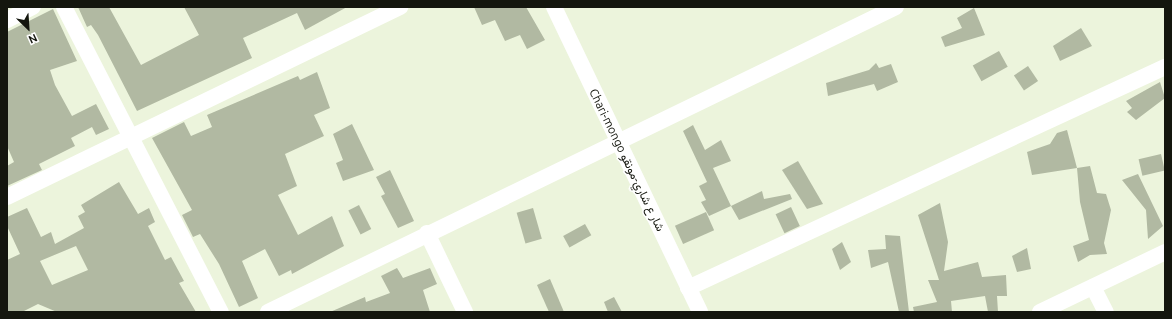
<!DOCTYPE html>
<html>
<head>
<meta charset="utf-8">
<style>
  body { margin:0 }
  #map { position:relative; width:1172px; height:319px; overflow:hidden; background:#ecf4dc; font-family:Ubuntu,Vazirmatn,sans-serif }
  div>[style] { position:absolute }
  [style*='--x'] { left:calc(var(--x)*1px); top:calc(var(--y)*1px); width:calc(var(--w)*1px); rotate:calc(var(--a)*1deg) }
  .building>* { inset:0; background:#b1b9a2; transform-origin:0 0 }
  .street>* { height:16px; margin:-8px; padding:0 8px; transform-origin:8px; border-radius:8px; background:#fff }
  span { translate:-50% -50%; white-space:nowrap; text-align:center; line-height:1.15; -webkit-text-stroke:3px #fff; paint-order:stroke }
  .street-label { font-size:12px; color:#14160e }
  .frame { position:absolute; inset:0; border:8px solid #14160e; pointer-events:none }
  .north { position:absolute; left:8px; top:8px; width:40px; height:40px; -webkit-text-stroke:3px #fff; paint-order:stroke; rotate:155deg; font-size:11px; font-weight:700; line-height:16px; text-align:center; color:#14160e }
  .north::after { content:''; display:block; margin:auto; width:14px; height:18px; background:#14160e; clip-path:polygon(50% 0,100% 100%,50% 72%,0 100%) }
</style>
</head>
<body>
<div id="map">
  <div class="building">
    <i style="clip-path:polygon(78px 7px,109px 7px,141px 65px,199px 35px,184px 7px,347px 7px,305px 30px,297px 13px,243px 38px,252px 58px,137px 111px,98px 35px,91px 25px,87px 27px)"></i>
    <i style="clip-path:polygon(474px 7px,526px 7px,545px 40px,527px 49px,520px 35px,505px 41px,495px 20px,482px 25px)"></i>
    <i style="clip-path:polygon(974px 8px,985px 35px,945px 47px,941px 37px,962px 28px,957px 18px)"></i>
    <i style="clip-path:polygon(53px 9px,77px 61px,50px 70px,55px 85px,72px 116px,96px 104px,109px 129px,96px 135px,92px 127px,71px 138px,75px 146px,39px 164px,42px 170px,7px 186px,7px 166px,14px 162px,7px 146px,7px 32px)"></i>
    <i style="clip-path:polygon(1081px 28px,1092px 46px,1060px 61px,1053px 46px)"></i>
    <i style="left:999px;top:51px;width:18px;height:30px;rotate:61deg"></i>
    <i style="clip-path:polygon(876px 63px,879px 68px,891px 64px,898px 82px,877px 91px,874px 84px,828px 96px,826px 83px,869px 70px)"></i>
    <i style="left:1028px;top:66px;width:18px;height:17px;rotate:56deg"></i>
    <i style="clip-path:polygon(317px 72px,330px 108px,314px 115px,324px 136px,285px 154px,297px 186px,278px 195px,298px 235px,332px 216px,344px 246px,292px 274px,291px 270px,279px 276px,265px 249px,242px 261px,258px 298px,239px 307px,219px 264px,200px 234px,193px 237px,182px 215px,192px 210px,152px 138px,184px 122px,191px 136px,212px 127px,207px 115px,298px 76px,300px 80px)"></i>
    <i style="clip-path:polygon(1160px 82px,1165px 98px,1136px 120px,1127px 112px,1132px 108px,1126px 101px)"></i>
    <i style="clip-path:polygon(352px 124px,374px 170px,343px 181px,336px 163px,343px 160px,333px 134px)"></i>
    <i style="clip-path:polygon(693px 125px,705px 150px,721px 140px,731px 161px,713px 168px,731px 206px,709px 216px,701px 202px,706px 200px,699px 186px,707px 182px,683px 131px)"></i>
    <i style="clip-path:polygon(1067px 130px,1077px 168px,1032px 175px,1027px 152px,1050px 144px,1057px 133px)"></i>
    <i style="left:1161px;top:154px;width:17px;height:23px;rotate:77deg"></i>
    <i style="clip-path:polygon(798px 161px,823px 204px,807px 209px,782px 170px)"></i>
    <i style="clip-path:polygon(1090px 166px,1097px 193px,1106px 194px,1111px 210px,1104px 243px,1107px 254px,1090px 255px,1078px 262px,1073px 246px,1089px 240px,1080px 202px,1077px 168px)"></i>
    <i style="clip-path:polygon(390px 170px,414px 221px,398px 228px,381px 196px,385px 194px,376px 177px)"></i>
    <i style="clip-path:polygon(1138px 174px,1163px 226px,1148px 239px,1146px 210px,1122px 180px)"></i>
    <i style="clip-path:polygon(evenodd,119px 182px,138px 214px,149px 208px,155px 222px,148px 226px,165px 260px,171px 257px,184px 281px,179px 283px,196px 312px,57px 312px,38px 304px,22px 312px,7px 312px,7px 260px,20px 254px,7px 226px,7px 217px,27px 208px,41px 237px,51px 232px,55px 244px,84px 228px,78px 216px,85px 212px,81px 205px,119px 182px,76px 246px,88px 270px,52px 285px,40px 261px,76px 246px)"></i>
    <i style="clip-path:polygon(762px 191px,764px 199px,790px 194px,792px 199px,739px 220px,731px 206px)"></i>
    <i style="clip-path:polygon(940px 203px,948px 242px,944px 271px,978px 262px,982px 277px,1006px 275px,1007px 296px,997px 296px,998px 312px,988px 312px,985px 296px,951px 301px,952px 312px,914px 312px,913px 307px,937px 302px,928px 280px,939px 280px,918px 215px)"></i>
    <i style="left:359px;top:205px;width:27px;height:12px;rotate:63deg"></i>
    <i style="left:791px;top:207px;width:21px;height:17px;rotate:65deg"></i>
    <i style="left:533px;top:208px;width:32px;height:17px;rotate:74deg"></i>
    <i style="left:706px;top:212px;width:20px;height:34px;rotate:66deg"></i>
    <i style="left:585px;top:224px;width:13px;height:25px;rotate:61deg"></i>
    <i style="clip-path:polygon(885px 235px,900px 236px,909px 312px,899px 312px,888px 262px,871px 268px,868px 250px,886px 249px)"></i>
    <i style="clip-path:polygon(842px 242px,851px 262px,840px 270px,832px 249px)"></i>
    <i style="clip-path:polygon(1027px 248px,1031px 269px,1017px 272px,1012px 256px)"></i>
    <i style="clip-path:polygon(397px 268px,403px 278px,430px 268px,437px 284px,423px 290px,430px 312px,330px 312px,365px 297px,366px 302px,390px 293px,381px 276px)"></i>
    <i style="clip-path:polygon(550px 279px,564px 312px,549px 312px,537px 285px)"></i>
    <i style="clip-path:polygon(614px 297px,622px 312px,608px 312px,604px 302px)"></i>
  </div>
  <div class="street">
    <i style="--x:64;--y:7;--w:343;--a:62.8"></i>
    <i style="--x:554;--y:7;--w:338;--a:64.4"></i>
    <i style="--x:7;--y:20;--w:29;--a:-27"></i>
    <i style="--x:7;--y:197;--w:437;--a:-25.8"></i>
    <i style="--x:427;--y:233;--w:88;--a:64.3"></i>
    <i style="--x:1093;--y:287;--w:28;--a:63"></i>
    <i style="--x:688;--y:288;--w:526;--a:-24.86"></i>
    <i style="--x:268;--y:312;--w:698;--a:-25.9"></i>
    <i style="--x:1040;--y:312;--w:139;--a:-25.6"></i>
  </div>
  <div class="street-label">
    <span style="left:627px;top:160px;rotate:64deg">Chari-mongo شار ع شاري-مونقو</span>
  </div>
  <div class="frame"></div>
  <div class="north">N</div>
</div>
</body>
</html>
